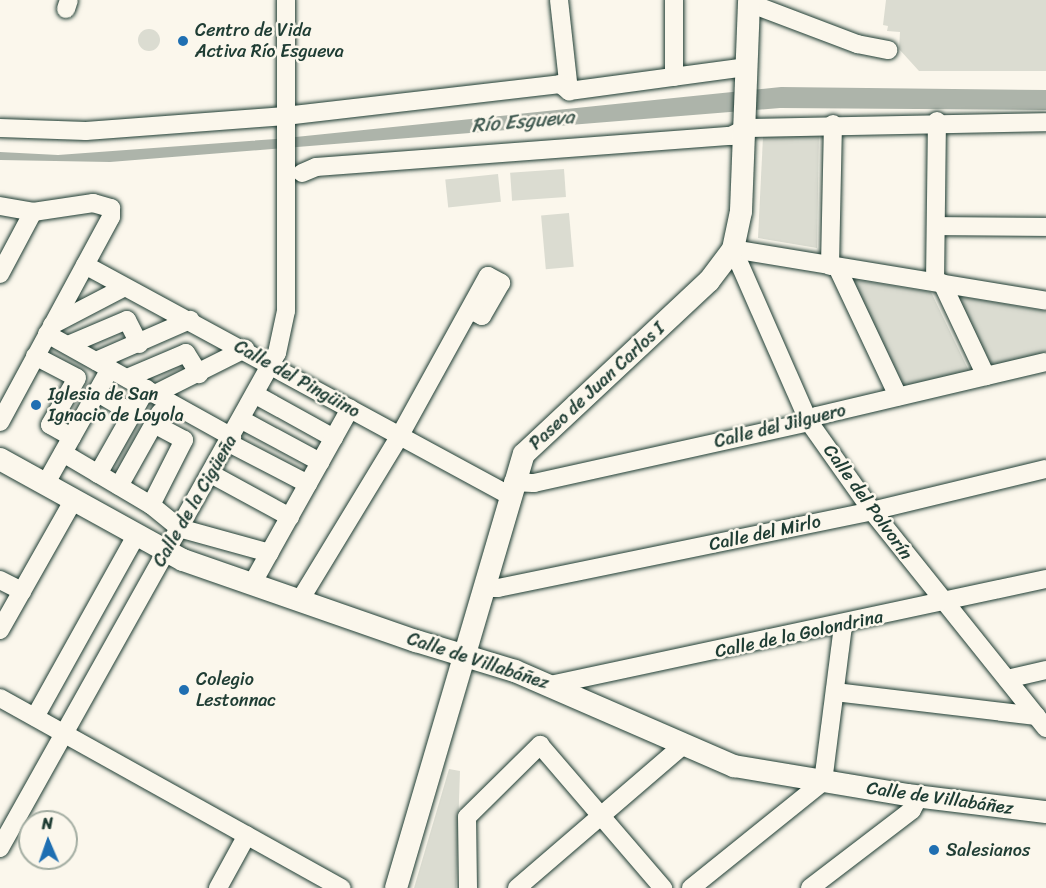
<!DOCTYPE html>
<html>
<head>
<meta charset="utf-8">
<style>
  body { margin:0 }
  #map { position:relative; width:1046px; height:888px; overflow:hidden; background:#fbf7ec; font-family:Sriracha,sans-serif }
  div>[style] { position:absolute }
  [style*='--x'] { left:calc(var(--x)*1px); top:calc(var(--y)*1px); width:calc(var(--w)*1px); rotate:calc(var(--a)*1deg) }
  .green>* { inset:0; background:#dbdcd1; transform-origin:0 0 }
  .round { border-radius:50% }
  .water>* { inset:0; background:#adb4aa }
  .roads { filter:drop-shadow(0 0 2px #1f3d34) drop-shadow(0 0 2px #1f3d34) }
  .minor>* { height:18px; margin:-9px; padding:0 9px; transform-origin:9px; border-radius:9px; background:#fbf7ec }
  .major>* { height:22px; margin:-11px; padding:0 11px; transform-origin:11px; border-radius:11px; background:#fbf7ec }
  .dots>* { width:16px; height:16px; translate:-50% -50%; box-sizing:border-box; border:3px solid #fbf7ec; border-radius:50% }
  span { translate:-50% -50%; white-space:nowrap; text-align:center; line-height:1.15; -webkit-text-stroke:5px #fbf7ec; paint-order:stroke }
  .poi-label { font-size:18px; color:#1f3d34 }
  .left { translate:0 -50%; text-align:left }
  .street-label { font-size:18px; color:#1f3d34 }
  .water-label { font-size:20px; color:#425b52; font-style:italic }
  .north { position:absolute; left:18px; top:810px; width:60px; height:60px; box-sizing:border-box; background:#fbf7ec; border:2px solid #a3ada2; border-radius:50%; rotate:358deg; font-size:16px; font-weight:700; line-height:24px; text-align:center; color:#1f3d34 }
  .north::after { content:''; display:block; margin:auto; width:21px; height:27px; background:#1f6fb2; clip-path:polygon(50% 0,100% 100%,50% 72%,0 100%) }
</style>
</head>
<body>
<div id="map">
  <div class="green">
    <i style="clip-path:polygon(886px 0,1046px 0,1046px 71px,919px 71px,899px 49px,900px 32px,887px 31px,888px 26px,883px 25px)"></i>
    <i class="round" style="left:138px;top:29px;width:22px;height:22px"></i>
    <i style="clip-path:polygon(819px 132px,817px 248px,758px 238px,763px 137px)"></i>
    <i style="left:564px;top:169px;width:28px;height:54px;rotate:86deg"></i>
    <i style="left:498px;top:174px;width:28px;height:53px;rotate:84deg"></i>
    <i style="left:569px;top:213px;width:54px;height:28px;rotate:85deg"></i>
    <i style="clip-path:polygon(851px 279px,931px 292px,969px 371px,902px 386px)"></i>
    <i style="clip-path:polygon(957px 296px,1046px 311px,1046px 354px,990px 367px)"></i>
    <i style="clip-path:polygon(449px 769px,460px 771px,456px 888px,414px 888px)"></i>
  </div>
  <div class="water">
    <i style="clip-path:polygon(781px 87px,1046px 90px,1046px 110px,780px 108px,110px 162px,0 160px,0 152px,58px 155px,276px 139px)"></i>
  </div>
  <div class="roads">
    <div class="minor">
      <i style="--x:559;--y:0;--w:92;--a:83.7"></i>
      <i style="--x:749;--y:3;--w:116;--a:20.8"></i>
      <i style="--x:857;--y:44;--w:32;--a:11"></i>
      <i style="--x:66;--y:9;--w:9;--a:-72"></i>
      <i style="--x:674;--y:77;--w:77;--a:-90"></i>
      <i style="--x:0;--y:128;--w:86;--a:2"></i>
      <i style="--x:86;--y:131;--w:200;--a:-4.3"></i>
      <i style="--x:285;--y:116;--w:277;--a:-6.6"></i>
      <i style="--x:560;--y:84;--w:11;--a:38"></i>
      <i style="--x:569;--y:91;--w:180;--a:-7.7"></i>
      <i style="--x:302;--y:173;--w:15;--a:-23"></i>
      <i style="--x:316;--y:167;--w:416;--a:-4.3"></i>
      <i style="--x:731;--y:136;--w:17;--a:-28"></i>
      <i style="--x:746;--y:128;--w:300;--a:-1.1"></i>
      <i style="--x:0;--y:206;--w:34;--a:10"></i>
      <i style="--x:33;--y:212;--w:61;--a:-8.5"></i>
      <i style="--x:93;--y:203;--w:19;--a:16"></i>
      <i style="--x:111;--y:208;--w:9;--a:90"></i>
      <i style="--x:111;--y:217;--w:233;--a:118.4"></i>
      <i style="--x:936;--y:226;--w:110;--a:0.5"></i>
      <i style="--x:733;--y:249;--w:189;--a:66.3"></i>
      <i style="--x:809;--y:422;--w:109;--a:54.7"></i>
      <i style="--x:872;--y:511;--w:278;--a:51.3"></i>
      <i style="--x:733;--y:249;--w:317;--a:9.4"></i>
      <i style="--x:85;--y:265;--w:482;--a:28.5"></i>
      <i style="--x:830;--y:266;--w:142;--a:-88.8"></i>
      <i style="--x:837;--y:267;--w:143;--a:64.7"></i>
      <i style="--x:0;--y:274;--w:70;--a:-62"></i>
      <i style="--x:935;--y:282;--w:161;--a:-89.3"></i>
      <i style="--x:942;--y:283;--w:103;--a:64.7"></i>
      <i style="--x:52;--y:325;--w:82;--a:-27.5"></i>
      <i style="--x:47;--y:334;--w:212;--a:29.1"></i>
      <i style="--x:68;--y:345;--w:64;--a:-23"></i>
      <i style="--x:127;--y:320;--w:27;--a:63"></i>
      <i style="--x:35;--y:356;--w:47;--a:27.6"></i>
      <i style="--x:77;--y:378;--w:54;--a:119.9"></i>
      <i style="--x:50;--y:425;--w:25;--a:29"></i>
      <i style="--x:96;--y:361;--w:103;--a:-23.6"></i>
      <i style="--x:127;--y:378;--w:64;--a:-23"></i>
      <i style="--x:186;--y:353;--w:25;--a:58"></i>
      <i style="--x:96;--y:392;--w:42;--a:30.3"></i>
      <i style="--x:155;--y:394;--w:101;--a:-26.6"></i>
      <i style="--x:256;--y:395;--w:89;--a:28.9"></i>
      <i style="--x:242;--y:420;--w:89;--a:28.3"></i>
      <i style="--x:229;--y:443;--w:89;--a:27.4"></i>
      <i style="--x:63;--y:453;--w:102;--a:30.6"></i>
      <i style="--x:151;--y:505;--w:73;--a:-63.1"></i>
      <i style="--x:184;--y:440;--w:34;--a:-152"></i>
      <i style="--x:98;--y:474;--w:98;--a:-60.5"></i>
      <i style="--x:211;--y:474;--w:90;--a:28.6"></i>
      <i style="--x:513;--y:482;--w:21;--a:3"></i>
      <i style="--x:534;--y:483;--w:282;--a:-12.5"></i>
      <i style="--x:809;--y:422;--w:10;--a:-37"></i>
      <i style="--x:817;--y:416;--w:235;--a:-13.3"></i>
      <i style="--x:46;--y:483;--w:131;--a:-60.7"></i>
      <i style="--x:119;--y:486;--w:84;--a:-60.7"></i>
      <i style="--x:151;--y:505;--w:36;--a:39"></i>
      <i style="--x:179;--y:528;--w:94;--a:15.4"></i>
      <i style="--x:0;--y:580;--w:25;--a:27"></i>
      <i style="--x:252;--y:584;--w:201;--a:-60.8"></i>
      <i style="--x:483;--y:588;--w:15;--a:0"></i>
      <i style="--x:498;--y:588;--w:382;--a:-11.6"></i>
      <i style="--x:872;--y:511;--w:179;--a:-13.6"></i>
      <i style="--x:300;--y:600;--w:191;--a:-58.7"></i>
      <i style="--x:399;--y:437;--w:184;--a:-61.1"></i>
      <i style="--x:488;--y:276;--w:15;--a:28"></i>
      <i style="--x:501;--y:283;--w:38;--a:120"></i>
      <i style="--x:482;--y:316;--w:13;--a:-153"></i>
      <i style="--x:0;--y:630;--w:150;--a:-60.5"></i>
      <i style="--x:1007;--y:679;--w:40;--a:-13"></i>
      <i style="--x:550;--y:685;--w:507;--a:-12.06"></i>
      <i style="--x:835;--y:692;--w:203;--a:6.8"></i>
      <i style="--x:0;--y:698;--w:391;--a:29.1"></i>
      <i style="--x:35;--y:717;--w:210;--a:-60.9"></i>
      <i style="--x:0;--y:848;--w:567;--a:-60.77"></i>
      <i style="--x:277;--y:353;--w:43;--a:-77.9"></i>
      <i style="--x:286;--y:311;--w:311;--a:-90"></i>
      <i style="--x:218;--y:888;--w:60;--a:-61.3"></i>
      <i style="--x:468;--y:888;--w:71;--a:-90.8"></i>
      <i style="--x:467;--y:817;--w:103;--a:-44.6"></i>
      <i style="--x:540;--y:745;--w:189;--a:49.3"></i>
      <i style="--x:517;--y:888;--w:218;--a:-40.7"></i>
      <i style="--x:691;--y:888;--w:169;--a:-38.8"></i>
      <i style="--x:823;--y:782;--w:158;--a:-82.7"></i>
      <i style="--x:810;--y:888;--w:128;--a:-37.4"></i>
      <i style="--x:912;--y:810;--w:16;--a:-63"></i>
    </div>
    <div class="major">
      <i style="--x:0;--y:459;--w:209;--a:28.9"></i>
      <i style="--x:183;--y:560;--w:247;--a:19.2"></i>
      <i style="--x:416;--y:641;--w:103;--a:16.9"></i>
      <i style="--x:515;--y:671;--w:239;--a:23.5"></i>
      <i style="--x:734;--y:766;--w:175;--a:9.5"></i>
      <i style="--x:907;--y:795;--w:140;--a:7"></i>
      <i style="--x:396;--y:888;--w:452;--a:-73.6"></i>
      <i style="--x:524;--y:454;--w:253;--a:-43.1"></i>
      <i style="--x:709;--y:281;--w:40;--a:-53"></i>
      <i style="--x:733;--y:249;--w:39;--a:-78"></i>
      <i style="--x:741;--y:211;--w:211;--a:-87.8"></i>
    </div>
  </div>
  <div class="dots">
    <i style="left:183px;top:41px;background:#1f6fb2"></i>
    <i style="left:36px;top:405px;background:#1f6fb2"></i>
    <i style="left:184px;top:690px;background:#1f6fb2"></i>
    <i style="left:934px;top:850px;background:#1f6fb2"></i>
  </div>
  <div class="poi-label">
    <span class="left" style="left:195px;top:41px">Centro de Vida<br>Activa Río Esgueva</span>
    <span class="left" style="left:48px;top:405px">Iglesia de San<br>Ignacio de Loyola</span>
    <span class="left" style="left:196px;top:690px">Colegio<br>Lestonnac</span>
    <span class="left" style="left:946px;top:850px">Salesianos</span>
  </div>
  <div class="street-label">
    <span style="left:297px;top:379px;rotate:29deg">Calle del Pingüino</span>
    <span style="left:597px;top:386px;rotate:-43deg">Paseo de Juan Carlos I</span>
    <span style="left:780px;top:426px;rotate:-14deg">Calle del Jilguero</span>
    <span style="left:195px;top:501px;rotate:-60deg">Calle de la Cigüeña</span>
    <span style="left:868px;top:502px;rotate:54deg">Calle del Polvorín</span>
    <span style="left:765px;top:533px;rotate:-12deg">Calle del Mirlo</span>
    <span style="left:799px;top:634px;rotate:-12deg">Calle de la Golondrina</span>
    <span style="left:478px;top:661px;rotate:18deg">Calle de Villabáñez</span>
    <span style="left:940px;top:798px;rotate:8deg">Calle de Villabáñez</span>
  </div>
  <div class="water-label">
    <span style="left:523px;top:121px;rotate:-5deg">Río Esgueva</span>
  </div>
  <div class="north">N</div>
</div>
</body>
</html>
